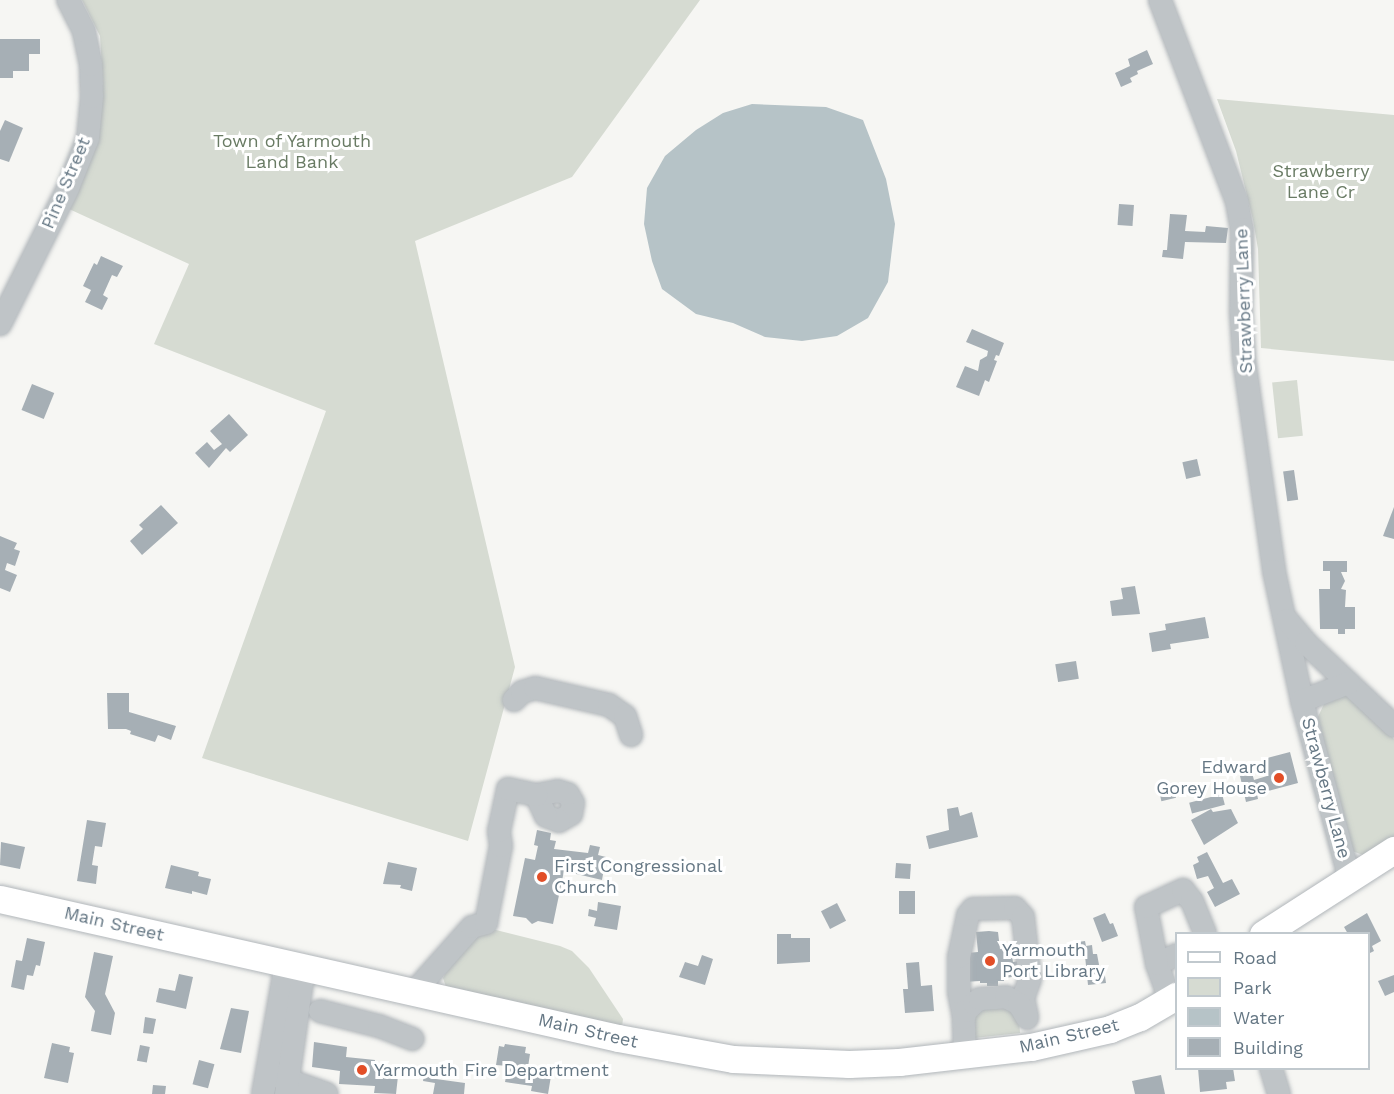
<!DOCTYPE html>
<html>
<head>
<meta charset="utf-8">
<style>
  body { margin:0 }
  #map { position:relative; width:1394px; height:1094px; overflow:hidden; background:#f6f6f3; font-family:"Work Sans",sans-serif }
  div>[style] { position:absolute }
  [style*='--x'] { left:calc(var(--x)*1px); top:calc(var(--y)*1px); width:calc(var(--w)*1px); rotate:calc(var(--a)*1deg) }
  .green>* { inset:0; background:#d6dbd2; transform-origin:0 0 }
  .water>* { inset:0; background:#b6c3c7 }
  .building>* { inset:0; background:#a6afb5; transform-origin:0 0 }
  .roads { filter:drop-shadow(0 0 2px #b1b6ba) drop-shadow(0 0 2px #b1b6ba) }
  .minor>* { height:22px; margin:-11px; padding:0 11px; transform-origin:11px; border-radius:11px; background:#bfc4c7 }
  .major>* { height:27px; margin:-13.5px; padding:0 13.5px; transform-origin:13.5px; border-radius:13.5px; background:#fff }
  .dots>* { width:16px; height:16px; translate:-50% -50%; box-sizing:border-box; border:3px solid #fff; border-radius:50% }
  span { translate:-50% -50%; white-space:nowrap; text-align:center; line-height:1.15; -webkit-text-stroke:6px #fff; paint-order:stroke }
  .park-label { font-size:18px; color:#697b64 }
  .street-label { font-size:18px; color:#657784 }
  .poi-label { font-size:18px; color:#657784 }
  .right { translate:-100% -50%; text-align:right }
  .left { translate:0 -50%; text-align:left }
  .legend { position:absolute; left:1175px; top:932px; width:195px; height:138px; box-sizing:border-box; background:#fff; border:2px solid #c1c9ce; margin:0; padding:8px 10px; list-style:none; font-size:18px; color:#657784 }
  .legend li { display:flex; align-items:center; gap:12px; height:30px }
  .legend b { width:30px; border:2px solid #c1c9ce }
</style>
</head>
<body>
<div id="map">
  <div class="green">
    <i style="clip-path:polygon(82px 0,700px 0,572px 177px,415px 241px,515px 667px,468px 841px,202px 758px,326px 411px,154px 344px,189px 264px,69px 209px,103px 84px,100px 36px)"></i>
    <i style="clip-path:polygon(1217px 99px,1394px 115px,1394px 361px,1261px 348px,1258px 249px,1253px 220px,1236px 151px)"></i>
    <i style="left:1297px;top:380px;width:56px;height:25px;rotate:84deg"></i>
    <i style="clip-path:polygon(1344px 695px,1366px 707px,1394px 739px,1394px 839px,1363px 855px,1352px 851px,1316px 721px,1324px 704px)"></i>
    <i style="clip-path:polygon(492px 929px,560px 946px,572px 951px,589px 968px,623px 1019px,622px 1027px,446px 987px,443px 978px,445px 974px,476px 936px)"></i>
    <i style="clip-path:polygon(1004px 1002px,1019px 1019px,1020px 1033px,974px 1038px,971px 1028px,976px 1012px)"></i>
  </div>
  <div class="water">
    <i style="clip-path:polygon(752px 104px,826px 107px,863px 120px,886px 179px,895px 224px,888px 282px,868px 318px,837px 336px,802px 341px,765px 337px,733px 323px,696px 314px,662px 289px,652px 261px,644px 224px,647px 188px,665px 156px,696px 130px,723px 113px)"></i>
  </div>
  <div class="building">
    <i style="clip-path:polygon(0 39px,40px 39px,40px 54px,29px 54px,29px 71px,13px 71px,13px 78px,0 78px)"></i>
    <i style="clip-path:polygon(1147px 50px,1153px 64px,1137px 71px,1138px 74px,1130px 78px,1132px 82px,1121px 87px,1115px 73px,1130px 66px,1128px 59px)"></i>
    <i style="clip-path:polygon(5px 120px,23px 128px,9px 162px,0 159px,0 131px)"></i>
    <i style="left:1119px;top:204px;width:15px;height:21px;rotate:4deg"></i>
    <i style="clip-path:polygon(1170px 214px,1187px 215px,1185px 231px,1205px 232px,1206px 226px,1228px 228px,1226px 243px,1185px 242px,1183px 259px,1162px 257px,1163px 250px,1167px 250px)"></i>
    <i style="clip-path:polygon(101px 256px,123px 266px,117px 277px,112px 275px,103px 295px,108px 298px,102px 310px,85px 302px,91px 290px,83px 286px,94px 263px,97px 265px)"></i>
    <i style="clip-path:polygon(972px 329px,1004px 343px,999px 356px,996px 355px,994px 360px,997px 361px,989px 382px,985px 380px,979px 396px,956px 387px,965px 366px,978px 371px,980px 360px,987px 356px,988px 351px,966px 342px)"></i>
    <i style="left:32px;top:384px;width:24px;height:28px;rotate:22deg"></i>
    <i style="clip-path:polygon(229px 414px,248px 435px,230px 452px,226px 448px,209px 468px,195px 453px,207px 442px,214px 450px,222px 444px,210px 431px)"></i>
    <i style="left:1197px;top:459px;width:17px;height:15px;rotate:77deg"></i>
    <i style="left:1294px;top:470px;width:30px;height:11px;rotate:82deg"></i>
    <i style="clip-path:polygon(161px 505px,178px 523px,142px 555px,130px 541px,143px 529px,139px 525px)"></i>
    <i style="clip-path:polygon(1394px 507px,1394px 539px,1383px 536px)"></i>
    <i style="clip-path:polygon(0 536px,17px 543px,14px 549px,20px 551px,15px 566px,7px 563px,5px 570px,17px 575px,10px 592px,0 588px)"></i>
    <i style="clip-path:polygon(1323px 561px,1347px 561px,1347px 572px,1341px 572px,1345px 581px,1341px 589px,1346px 590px,1345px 607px,1355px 607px,1355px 629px,1345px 629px,1345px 634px,1338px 634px,1338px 629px,1320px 629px,1319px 589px,1330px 589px,1330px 571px,1323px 571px)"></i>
    <i style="clip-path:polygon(1135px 586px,1140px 614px,1112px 616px,1110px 601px,1123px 599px,1121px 588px)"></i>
    <i style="clip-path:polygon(1205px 617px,1209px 638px,1170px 644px,1171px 649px,1152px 652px,1149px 633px,1166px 630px,1165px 624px)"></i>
    <i style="left:1076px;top:661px;width:18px;height:21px;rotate:81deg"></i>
    <i style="clip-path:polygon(107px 693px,129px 693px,129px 712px,176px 726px,171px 740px,158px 735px,155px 742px,130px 734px,131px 731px,126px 729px,108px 729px)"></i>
    <i style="clip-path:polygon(1290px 752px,1298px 783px,1257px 794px,1258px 799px,1246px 802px,1240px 776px,1252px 773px,1254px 780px,1267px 776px,1263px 759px)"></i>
    <i style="left:1174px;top:789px;width:9px;height:15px;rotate:77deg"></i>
    <i style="left:1222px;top:794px;width:11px;height:34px;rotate:75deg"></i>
    <i style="clip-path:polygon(958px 807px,960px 816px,972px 812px,978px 837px,929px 849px,926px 836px,949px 830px,947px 809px)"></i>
    <i style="clip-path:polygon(1211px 809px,1213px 812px,1231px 809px,1238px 823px,1204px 845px,1191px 820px)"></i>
    <i style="clip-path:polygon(87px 820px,106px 823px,102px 847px,95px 846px,92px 865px,98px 866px,96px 884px,77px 881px)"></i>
    <i style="clip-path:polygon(537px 830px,551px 833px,550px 840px,556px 841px,554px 849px,588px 853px,590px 845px,600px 847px,598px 855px,606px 857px,602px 880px,564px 871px,553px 924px,538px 921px,532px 924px,526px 918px,513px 916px,525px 858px,535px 860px,538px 846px,534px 845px)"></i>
    <i style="clip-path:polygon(1px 842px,25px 847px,20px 869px,0 865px)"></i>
    <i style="clip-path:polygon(1207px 852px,1223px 883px,1232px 879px,1240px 894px,1215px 907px,1207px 892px,1214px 888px,1208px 876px,1197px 879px,1193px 865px,1199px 862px,1197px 857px)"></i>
    <i style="clip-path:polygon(388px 862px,417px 868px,412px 891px,400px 888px,401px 885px,383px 884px)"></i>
    <i style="left:896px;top:863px;width:15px;height:15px;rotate:4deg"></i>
    <i style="clip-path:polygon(171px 865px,199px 872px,198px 876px,211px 879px,207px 895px,192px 891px,192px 894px,165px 888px)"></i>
    <i style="left:899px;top:891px;width:16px;height:23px"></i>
    <i style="clip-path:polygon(598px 902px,621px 906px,617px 930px,594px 926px,596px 918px,588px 916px,589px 909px,597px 911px)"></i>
    <i style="left:837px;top:903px;width:20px;height:18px;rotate:63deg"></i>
    <i style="clip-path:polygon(1105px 913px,1110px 924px,1113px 923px,1118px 936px,1102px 942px,1093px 918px)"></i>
    <i style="clip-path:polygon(1367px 913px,1381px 941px,1372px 946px,1374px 951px,1368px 954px,1368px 934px,1348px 934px,1344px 927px)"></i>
    <i style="clip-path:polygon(989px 931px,998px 932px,1000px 949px,1011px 948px,1013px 962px,1020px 961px,1021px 976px,1004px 978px,1004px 981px,998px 981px,998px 986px,987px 986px,987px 983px,980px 983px,980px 981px,963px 982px,967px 953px,978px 952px,976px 932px)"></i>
    <i style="clip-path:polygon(777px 934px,791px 934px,791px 938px,810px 938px,810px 962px,777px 964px)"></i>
    <i style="clip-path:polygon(27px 938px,45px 942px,40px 966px,36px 965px,33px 976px,27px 975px,24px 990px,11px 987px,16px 960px,22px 961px)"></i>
    <i style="clip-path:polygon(1085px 941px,1086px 946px,1092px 945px,1093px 954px,1097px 954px,1100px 970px,1104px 969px,1106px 983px,1088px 985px,1085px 956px,1080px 957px,1078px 942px)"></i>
    <i style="clip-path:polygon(94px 952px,113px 956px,105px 994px,115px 1013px,111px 1035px,91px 1031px,95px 1011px,85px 997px)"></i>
    <i style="clip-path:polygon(702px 955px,713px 959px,705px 985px,679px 977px,685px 962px,698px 966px)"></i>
    <i style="clip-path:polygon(919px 962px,921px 986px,932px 985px,934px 1011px,905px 1013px,903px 989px,908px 989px,906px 963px)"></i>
    <i style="clip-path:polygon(179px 974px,193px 977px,186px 1009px,156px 1002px,159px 988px,175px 991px)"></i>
    <i style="clip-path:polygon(1394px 975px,1394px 992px,1385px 996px,1378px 981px)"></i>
    <i style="clip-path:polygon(231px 1008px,249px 1011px,241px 1053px,220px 1049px)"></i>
    <i style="clip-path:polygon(145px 1017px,156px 1019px,153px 1034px,143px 1033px)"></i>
    <i style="clip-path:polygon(314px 1042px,347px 1047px,346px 1057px,375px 1060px,374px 1070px,395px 1073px,398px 1076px,396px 1094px,374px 1093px,375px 1086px,339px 1084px,340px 1071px,312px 1067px)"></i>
    <i style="clip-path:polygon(52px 1043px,70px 1047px,69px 1052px,74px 1053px,68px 1083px,44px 1078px)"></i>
    <i style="clip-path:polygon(505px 1044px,526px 1047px,525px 1053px,530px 1054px,528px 1067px,552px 1070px,548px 1094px,531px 1091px,532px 1086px,505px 1082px,508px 1066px,496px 1065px,499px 1046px,504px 1047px)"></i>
    <i style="left:140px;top:1045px;width:10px;height:16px;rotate:11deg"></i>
    <i style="left:199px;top:1060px;width:16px;height:25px;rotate:15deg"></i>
    <i style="clip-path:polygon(426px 1065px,438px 1067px,436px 1079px,465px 1083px,464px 1094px,433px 1094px,435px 1083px,423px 1081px)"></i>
    <i style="clip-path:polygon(1198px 1068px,1233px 1068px,1235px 1081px,1226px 1082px,1227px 1089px,1200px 1092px)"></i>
    <i style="clip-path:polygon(1161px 1075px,1165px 1094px,1135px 1094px,1132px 1081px)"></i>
    <i style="clip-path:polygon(153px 1085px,166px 1086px,165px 1094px,152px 1094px)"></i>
  </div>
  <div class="roads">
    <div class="minor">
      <i style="--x:1160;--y:0;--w:216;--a:69.1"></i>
      <i style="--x:1237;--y:202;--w:27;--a:80"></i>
      <i style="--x:1242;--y:229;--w:83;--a:90.7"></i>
      <i style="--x:1241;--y:312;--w:47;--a:86.3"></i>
      <i style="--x:1244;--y:359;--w:214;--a:81.9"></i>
      <i style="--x:1274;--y:571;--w:133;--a:77.8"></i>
      <i style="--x:1302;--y:701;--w:181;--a:75"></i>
      <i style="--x:0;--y:324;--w:152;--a:-63.4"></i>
      <i style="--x:68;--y:188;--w:54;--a:-68.2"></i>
      <i style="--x:88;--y:138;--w:41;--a:-84.4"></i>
      <i style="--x:92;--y:97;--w:32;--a:-92"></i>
      <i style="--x:91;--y:65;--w:35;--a:-102"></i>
      <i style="--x:84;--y:31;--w:35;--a:-117"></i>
      <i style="--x:1287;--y:620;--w:30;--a:50"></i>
      <i style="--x:1306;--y:643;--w:121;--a:43.3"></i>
      <i style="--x:514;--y:700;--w:11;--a:-45"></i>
      <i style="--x:522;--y:692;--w:14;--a:-17"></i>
      <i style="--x:535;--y:688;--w:76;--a:12.9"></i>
      <i style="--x:609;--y:705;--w:19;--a:35"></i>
      <i style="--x:625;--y:716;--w:20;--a:72"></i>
      <i style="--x:1302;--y:701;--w:50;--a:-21"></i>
      <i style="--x:558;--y:791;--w:10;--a:17"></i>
      <i style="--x:568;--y:794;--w:10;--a:61"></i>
      <i style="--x:573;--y:803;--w:11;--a:100"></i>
      <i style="--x:571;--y:814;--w:14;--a:150"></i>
      <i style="--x:559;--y:821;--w:14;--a:-159"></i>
      <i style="--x:546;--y:816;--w:23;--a:-115"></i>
      <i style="--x:536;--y:795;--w:22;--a:-10"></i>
      <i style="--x:1157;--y:964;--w:21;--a:-25"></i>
      <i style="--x:414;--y:992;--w:87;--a:-48.3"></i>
      <i style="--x:472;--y:927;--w:15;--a:-16"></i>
      <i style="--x:486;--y:923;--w:78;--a:-79"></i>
      <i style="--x:501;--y:846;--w:15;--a:-98"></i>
      <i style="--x:499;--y:831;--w:43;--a:-77.9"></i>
      <i style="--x:508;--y:789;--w:29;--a:12"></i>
      <i style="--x:1170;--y:1000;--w:38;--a:-110"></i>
      <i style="--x:1157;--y:964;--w:58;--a:-100.9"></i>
      <i style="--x:1146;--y:907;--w:41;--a:-24.7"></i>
      <i style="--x:1183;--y:890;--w:14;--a:51"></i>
      <i style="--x:1192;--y:901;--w:35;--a:68"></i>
      <i style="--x:320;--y:1011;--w:61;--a:14.3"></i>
      <i style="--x:379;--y:1026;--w:36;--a:21"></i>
      <i style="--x:964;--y:1018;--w:26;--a:-101"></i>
      <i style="--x:959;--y:992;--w:35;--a:-90"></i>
      <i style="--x:959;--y:957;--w:43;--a:-77.9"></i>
      <i style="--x:968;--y:915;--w:8;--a:-50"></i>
      <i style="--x:973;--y:909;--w:42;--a:-1.4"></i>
      <i style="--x:1015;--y:908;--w:12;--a:48"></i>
      <i style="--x:1023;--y:917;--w:62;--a:83.6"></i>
      <i style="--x:1030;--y:979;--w:20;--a:110"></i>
      <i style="--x:1023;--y:998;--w:19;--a:78"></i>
      <i style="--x:965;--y:1056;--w:38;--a:-92"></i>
      <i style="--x:964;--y:1018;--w:7;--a:-74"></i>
      <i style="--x:966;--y:1011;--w:11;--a:-45"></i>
      <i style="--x:974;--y:1003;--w:7;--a:-34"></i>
      <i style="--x:980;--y:999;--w:26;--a:-4"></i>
      <i style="--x:1006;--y:997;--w:15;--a:28"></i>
      <i style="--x:1019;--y:1004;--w:16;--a:60"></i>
      <i style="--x:1271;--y:1068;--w:27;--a:73"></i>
      <i style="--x:274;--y:1075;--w:56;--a:19.7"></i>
      <i style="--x:263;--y:1094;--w:132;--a:-80"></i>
      <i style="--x:286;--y:1094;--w:127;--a:-81.9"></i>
    </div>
    <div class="major">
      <i style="--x:0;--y:899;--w:633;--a:12.68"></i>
      <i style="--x:618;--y:1038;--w:117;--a:10.3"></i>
      <i style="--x:733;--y:1059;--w:116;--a:2.5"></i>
      <i style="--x:849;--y:1064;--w:50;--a:-2.3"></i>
      <i style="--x:899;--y:1062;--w:133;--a:-6.5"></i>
      <i style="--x:1031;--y:1047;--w:81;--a:-12.8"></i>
      <i style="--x:1110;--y:1029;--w:32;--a:-22"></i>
      <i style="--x:1140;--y:1017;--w:42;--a:-30.3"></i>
      <i style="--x:1263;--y:934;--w:156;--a:-32.7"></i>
    </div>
  </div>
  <div class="dots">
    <i style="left:1279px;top:778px;background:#e24e27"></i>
    <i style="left:542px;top:877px;background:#e24e27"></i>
    <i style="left:990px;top:961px;background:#e24e27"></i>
    <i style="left:362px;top:1070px;background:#e24e27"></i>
  </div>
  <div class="park-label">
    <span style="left:292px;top:152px">Town of Yarmouth<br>Land Bank</span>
    <span style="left:1321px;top:182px">Strawberry<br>Lane Cr</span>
  </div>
  <div class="street-label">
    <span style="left:66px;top:183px;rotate:-67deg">Pine Street</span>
    <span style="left:1244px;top:301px;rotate:-92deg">Strawberry Lane</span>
    <span style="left:1326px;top:788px;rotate:75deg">Strawberry Lane</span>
    <span style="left:114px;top:924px;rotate:13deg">Main Street</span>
    <span style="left:588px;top:1031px;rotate:13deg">Main Street</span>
    <span style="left:1069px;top:1036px;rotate:-13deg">Main Street</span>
  </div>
  <div class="poi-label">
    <span class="right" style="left:1267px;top:778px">Edward<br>Gorey House</span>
    <span class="left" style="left:554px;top:877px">First Congressional<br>Church</span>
    <span class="left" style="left:1002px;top:961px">Yarmouth<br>Port Library</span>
    <span class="left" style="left:374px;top:1070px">Yarmouth Fire Department</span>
  </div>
  <ul class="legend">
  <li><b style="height:8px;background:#fff"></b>Road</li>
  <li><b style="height:16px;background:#d6dbd2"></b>Park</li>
  <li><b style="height:16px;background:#b6c3c7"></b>Water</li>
  <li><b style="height:16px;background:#a6afb5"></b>Building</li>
  </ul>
</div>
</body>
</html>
